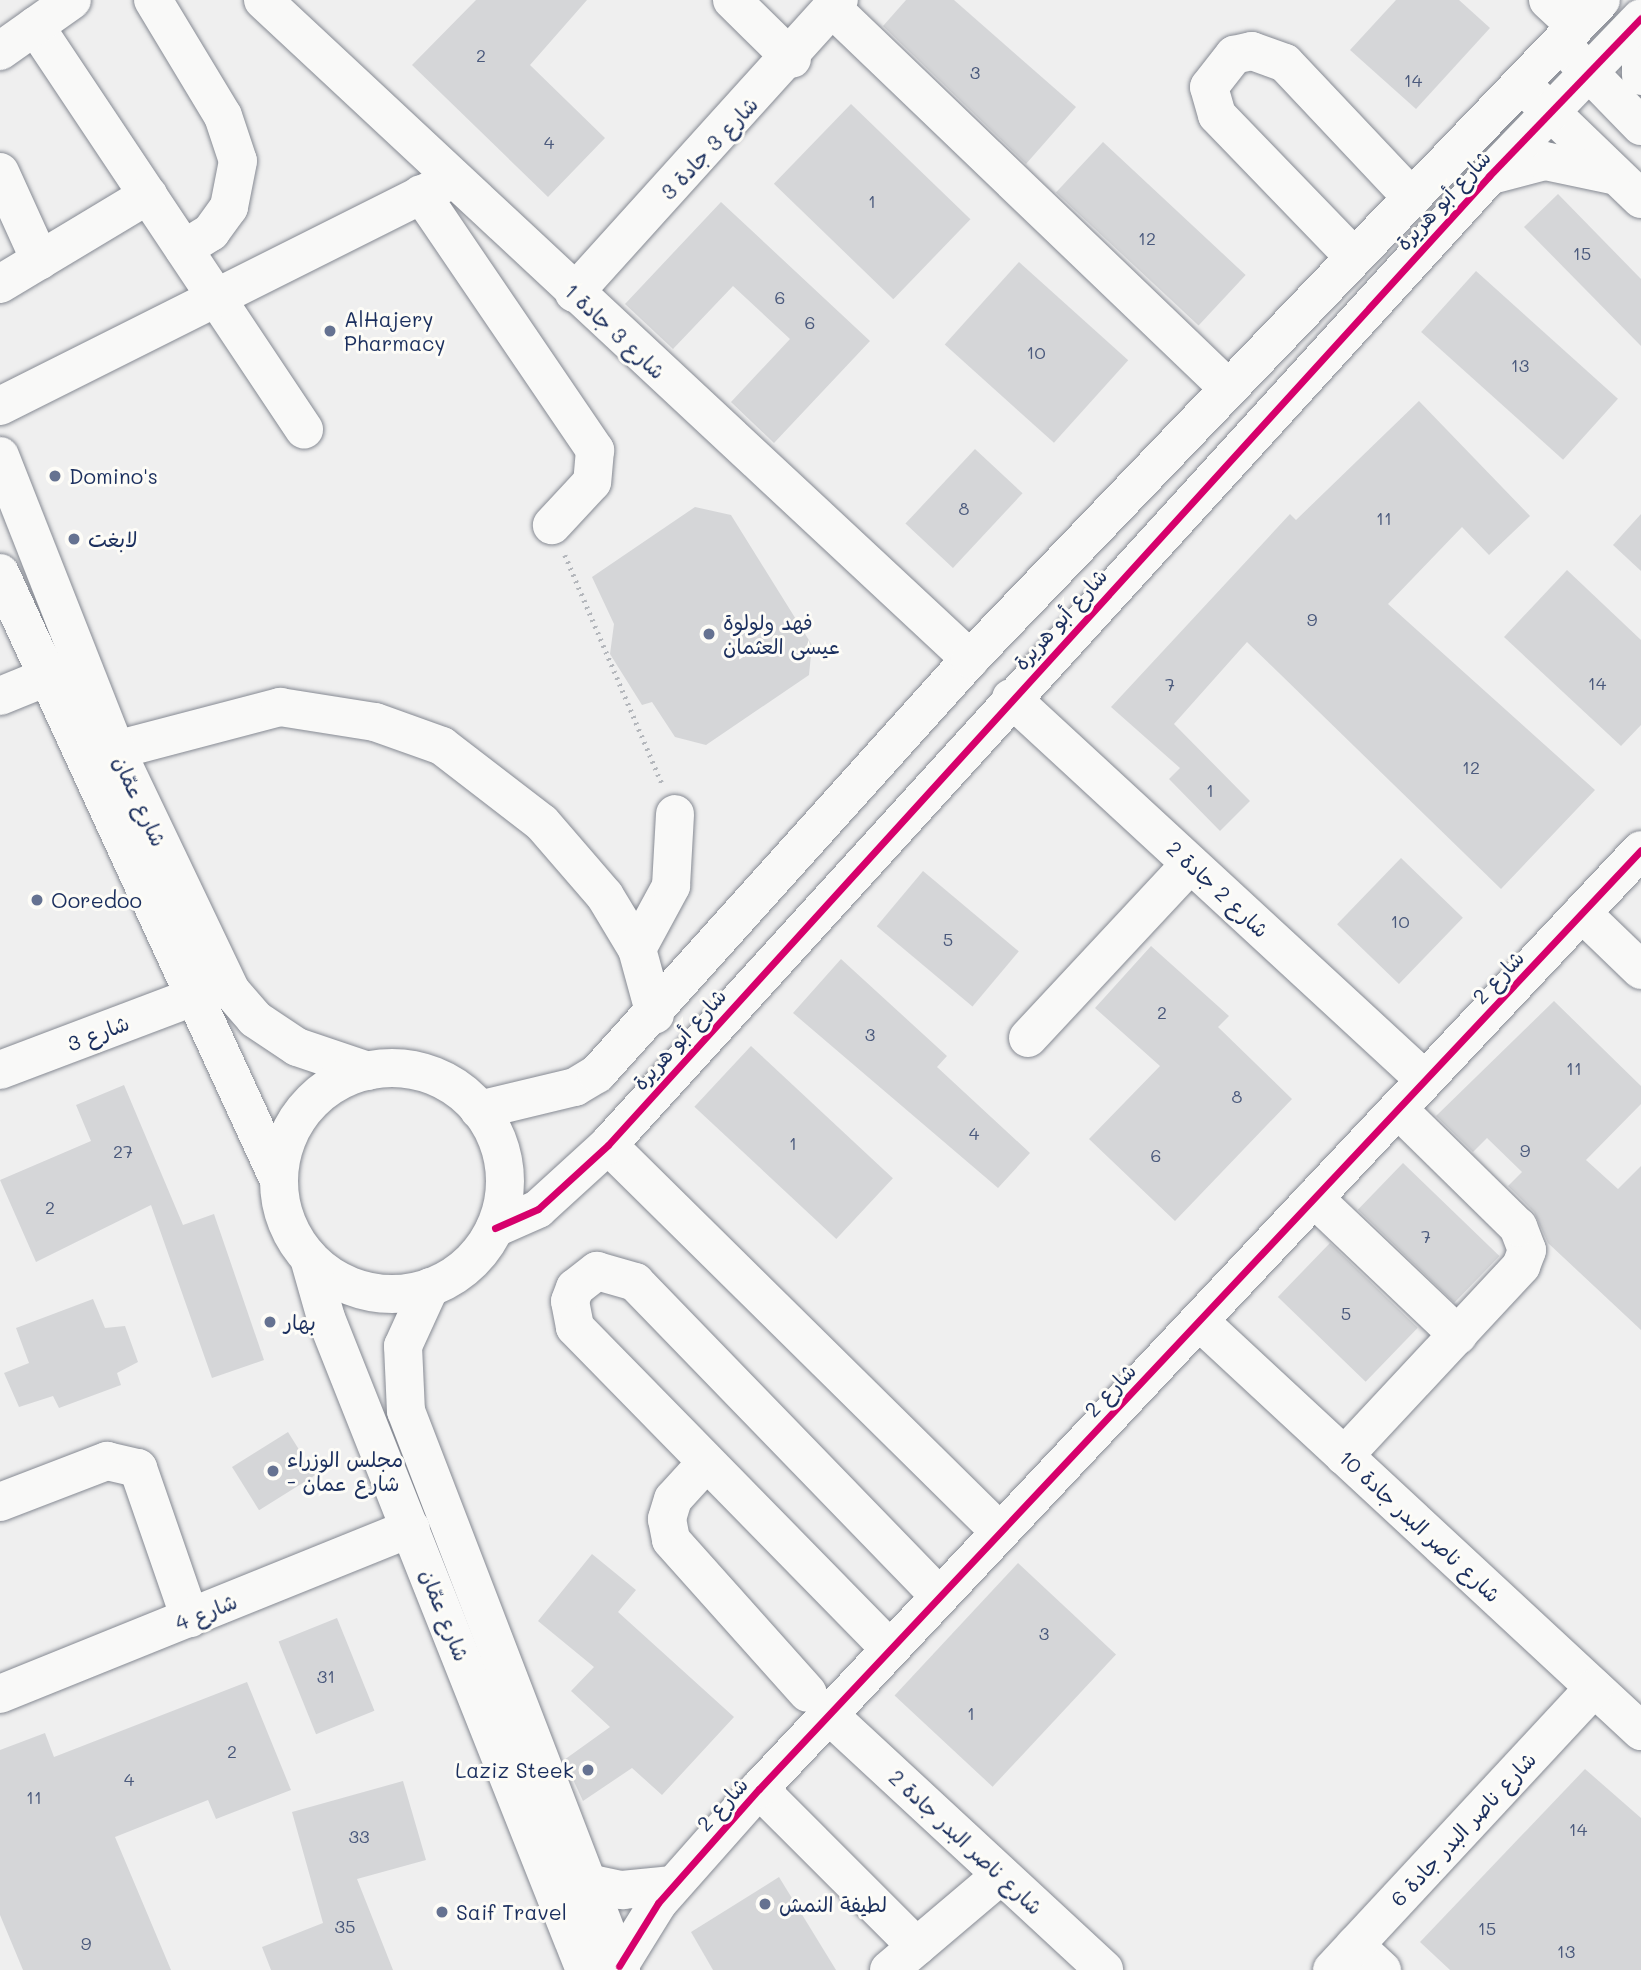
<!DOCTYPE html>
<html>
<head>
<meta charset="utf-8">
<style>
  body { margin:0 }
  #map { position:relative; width:1641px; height:1970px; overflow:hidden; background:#efefef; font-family:Mali,"Playpen Sans Arabic",sans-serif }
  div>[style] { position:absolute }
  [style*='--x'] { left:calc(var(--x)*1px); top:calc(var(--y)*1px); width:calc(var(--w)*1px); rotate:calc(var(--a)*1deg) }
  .building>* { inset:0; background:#d5d6d8; transform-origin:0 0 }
  .path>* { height:4.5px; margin-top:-2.25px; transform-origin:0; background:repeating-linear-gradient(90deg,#b4b7bc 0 2px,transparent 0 7px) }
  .roads { filter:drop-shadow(0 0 2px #868a93) drop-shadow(0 0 2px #868a93) }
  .minor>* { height:38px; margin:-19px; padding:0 19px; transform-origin:19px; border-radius:19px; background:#f9f9f8 }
  .major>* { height:38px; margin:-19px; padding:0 19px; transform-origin:19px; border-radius:19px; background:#f9f9f8 }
  .major>.ring { margin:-19px; padding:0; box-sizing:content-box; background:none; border:38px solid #f9f9f8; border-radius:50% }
  .cycleway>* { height:7px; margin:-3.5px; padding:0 3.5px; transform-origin:3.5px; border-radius:3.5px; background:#d6006c }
  .dots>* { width:19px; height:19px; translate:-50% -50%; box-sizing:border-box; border:4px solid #fdfcf7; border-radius:50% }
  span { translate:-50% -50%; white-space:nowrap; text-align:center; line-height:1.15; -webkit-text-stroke:6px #fdfcf7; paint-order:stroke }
  .number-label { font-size:18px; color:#4a597c }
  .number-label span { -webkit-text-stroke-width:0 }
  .street-label { font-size:21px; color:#1b2f5e }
  .poi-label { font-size:21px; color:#1b2f5e }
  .left { translate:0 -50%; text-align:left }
  .right { translate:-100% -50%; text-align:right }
</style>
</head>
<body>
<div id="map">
  <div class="building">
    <i style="clip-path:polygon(476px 0,587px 0,530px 65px,605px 138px,548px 197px,412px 65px)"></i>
    <i style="clip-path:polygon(906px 0,954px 0,1076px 107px,1026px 164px,883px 26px)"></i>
    <i style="clip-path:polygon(1396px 0,1459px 0,1490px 28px,1416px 109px,1350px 50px)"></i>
    <i style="left:851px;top:104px;width:166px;height:111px;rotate:44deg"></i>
    <i style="left:1103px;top:142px;width:195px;height:69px;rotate:43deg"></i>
    <i style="clip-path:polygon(1558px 194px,1641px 279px,1641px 346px,1524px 227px)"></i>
    <i style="clip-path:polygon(721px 202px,870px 341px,774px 443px,731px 402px,790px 339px,733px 286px,673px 349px,625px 304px)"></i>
    <i style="left:1019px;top:262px;width:147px;height:111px;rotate:42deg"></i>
    <i style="left:1476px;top:271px;width:191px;height:82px;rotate:42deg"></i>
    <i style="clip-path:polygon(1419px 401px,1530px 516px,1489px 555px,1462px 527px,1388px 604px,1595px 790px,1501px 889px,1247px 642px,1174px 724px,1250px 801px,1220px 831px,1169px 779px,1180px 768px,1111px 707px,1290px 514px,1296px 520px)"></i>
    <i style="left:975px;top:449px;width:65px;height:102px;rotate:43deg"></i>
    <i style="clip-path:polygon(695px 507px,731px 515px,812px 645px,809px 675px,706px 745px,675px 737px,652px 702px,642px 705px,610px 654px,614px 624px,592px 577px)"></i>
    <i style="clip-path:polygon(1641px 514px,1641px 571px,1613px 545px)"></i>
    <i style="clip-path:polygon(1567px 570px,1641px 640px,1641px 725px,1621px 746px,1504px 637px)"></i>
    <i style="left:1401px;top:858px;width:86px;height:92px;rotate:44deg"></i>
    <i style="left:923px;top:871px;width:125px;height:72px;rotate:40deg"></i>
    <i style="clip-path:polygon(1151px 946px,1229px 1016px,1218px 1027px,1292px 1099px,1175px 1221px,1089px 1139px,1160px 1066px,1095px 1008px)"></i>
    <i style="clip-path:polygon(841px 959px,947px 1056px,937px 1067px,1030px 1153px,998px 1188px,793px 1013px)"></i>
    <i style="clip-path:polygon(1554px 1001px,1641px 1086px,1641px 1104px,1586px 1160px,1618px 1189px,1641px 1166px,1641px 1330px,1548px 1243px,1534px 1212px,1508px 1186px,1522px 1172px,1487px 1138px,1473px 1152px,1436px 1116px)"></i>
    <i style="left:751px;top:1046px;width:194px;height:83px;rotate:43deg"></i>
    <i style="clip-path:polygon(124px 1085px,183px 1225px,214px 1214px,264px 1360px,212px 1378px,151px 1205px,36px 1262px,0 1180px,91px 1141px,76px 1105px)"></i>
    <i style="left:1403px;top:1163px;width:134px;height:65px;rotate:44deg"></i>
    <i style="left:1330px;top:1243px;width:122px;height:75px;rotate:44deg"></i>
    <i style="clip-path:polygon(93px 1299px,105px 1328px,125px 1326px,138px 1362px,117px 1373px,121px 1385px,59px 1408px,53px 1396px,19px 1407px,4px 1373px,29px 1363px,16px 1328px)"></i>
    <i style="left:288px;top:1432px;width:51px;height:66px;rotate:58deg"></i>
    <i style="clip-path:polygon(592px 1554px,636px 1590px,618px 1612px,734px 1717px,662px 1795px,632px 1768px,583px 1801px,564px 1760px,610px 1727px,571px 1691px,594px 1667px,538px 1621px)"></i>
    <i style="left:1018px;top:1563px;width:134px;height:181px;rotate:43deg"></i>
    <i style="left:337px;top:1618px;width:100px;height:63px;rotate:68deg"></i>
    <i style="clip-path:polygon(247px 1682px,291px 1790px,216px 1819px,208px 1800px,115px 1837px,171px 1970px,23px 1970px,0 1915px,0 1750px,45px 1733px,54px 1757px)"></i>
    <i style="clip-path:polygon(1585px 1769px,1641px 1818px,1641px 1970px,1450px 1970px,1420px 1942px)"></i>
    <i style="clip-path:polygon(403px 1781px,426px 1860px,357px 1879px,393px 1970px,271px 1970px,262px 1947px,323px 1923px,292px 1812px)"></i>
    <i style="clip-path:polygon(779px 1877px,836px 1970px,713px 1970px,691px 1932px)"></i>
  </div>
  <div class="path">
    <i style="--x:565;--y:555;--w:251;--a:67"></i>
  </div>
  <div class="roads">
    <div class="minor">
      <i style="--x:153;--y:0;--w:135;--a:58.9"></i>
      <i style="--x:223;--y:116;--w:47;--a:71.6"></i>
      <i style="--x:238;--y:161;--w:47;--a:101.1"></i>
      <i style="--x:229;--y:207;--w:31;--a:126"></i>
      <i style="--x:211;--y:232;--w:32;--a:148"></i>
      <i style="--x:263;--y:0;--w:967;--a:42.99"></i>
      <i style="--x:732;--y:0;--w:84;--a:44.5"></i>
      <i style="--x:1548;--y:0;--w:38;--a:43"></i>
      <i style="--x:832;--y:8;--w:549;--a:43.82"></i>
      <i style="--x:35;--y:26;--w:485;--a:56.3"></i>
      <i style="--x:1641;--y:47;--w:29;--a:90"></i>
      <i style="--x:0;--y:51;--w:88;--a:-35.3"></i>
      <i style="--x:1572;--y:55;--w:99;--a:45.8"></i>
      <i style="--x:1533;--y:95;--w:150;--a:43.9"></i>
      <i style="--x:0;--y:172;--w:97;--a:65.6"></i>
      <i style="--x:1491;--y:175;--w:56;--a:-14.5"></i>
      <i style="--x:1545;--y:161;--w:68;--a:11.8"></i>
      <i style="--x:421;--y:194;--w:310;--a:55.8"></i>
      <i style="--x:595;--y:450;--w:32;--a:95"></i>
      <i style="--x:592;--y:482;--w:59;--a:132.9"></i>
      <i style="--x:1354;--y:257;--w:197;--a:-134"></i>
      <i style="--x:1217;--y:115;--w:29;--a:-106"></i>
      <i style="--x:1209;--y:87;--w:41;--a:-52"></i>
      <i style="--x:1234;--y:55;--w:18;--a:-13"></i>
      <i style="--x:1252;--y:51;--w:35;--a:20"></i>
      <i style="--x:1285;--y:63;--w:185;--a:46.7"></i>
      <i style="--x:0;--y:284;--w:173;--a:-31"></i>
      <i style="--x:574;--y:293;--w:395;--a:-47.9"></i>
      <i style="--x:0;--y:406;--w:504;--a:-26.62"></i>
      <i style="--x:0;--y:696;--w:53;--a:-22.2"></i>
      <i style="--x:1011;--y:698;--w:563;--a:42.7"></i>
      <i style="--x:116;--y:750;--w:170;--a:-14.7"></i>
      <i style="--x:280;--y:707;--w:96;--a:9"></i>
      <i style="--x:375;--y:722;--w:71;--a:19.7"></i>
      <i style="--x:442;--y:746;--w:126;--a:37.6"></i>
      <i style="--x:542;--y:823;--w:96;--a:49.2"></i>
      <i style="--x:605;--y:896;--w:62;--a:58.9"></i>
      <i style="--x:637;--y:949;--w:68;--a:74.7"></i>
      <i style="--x:1582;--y:913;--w:82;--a:44"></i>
      <i style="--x:637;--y:949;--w:72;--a:-61.6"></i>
      <i style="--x:671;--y:886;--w:72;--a:-86.8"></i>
      <i style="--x:1028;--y:1038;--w:238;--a:-47"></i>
      <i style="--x:0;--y:1070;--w:210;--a:-20.7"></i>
      <i style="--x:479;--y:1110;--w:99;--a:-13.5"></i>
      <i style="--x:575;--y:1087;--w:26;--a:-31"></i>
      <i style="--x:597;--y:1074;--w:558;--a:-48.05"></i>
      <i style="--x:970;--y:659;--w:912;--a:-46.24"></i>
      <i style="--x:608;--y:1145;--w:551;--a:44.63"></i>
      <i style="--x:1314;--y:1198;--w:199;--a:43.6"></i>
      <i style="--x:495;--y:1228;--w:47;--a:-23.8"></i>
      <i style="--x:538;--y:1209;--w:95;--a:-42.4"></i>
      <i style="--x:608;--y:1145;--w:1310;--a:-47.72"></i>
      <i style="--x:1489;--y:176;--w:219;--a:-46.1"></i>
      <i style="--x:1199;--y:1321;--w:603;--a:42.85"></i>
      <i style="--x:1344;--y:1456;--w:260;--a:-47"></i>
      <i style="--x:1521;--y:1266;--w:17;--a:-69"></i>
      <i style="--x:1527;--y:1250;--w:25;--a:-111"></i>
      <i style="--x:1518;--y:1227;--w:168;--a:-135.5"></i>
      <i style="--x:705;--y:1464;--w:47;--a:132.4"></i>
      <i style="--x:673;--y:1499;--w:21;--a:107"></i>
      <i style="--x:667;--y:1519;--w:21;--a:79"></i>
      <i style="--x:671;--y:1540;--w:205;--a:48.2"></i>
      <i style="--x:0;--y:1502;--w:115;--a:-21"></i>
      <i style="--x:107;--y:1461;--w:32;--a:13"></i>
      <i style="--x:138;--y:1468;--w:159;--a:70.9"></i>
      <i style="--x:889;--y:1648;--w:449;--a:-134.4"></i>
      <i style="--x:575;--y:1327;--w:26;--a:-101"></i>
      <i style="--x:570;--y:1301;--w:14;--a:-69"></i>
      <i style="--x:575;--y:1288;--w:28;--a:-38"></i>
      <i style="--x:597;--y:1271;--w:40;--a:16"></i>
      <i style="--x:635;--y:1282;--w:436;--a:45.9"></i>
      <i style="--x:0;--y:1694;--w:443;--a:-22"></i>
      <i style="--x:829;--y:1715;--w:375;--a:42.8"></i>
      <i style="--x:759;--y:1789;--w:223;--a:45"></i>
      <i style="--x:588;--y:1883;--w:35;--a:12"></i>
      <i style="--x:622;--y:1890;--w:51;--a:-5.6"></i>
      <i style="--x:1355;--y:1945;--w:37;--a:43"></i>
      <i style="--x:619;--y:1966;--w:74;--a:-58.2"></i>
      <i style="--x:658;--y:1903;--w:152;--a:-48.5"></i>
      <i style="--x:759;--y:1789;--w:1288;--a:-46.79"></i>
      <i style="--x:889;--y:1970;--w:147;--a:-40.3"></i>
      <i style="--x:1332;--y:1970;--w:385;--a:-47.1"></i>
    </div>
    <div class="major">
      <i style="--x:0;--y:456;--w:316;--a:68.5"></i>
      <i style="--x:116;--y:750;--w:267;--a:64.5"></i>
      <i style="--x:231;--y:991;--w:37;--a:49"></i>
      <i style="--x:255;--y:1019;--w:50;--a:33.7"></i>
      <i style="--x:297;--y:1047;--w:75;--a:18.7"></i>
      <i style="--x:0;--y:573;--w:666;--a:65.32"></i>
      <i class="ring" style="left:279px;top:1068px;width:188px;height:188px"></i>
      <i style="--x:309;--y:1258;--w:62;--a:74.2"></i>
      <i style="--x:326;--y:1318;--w:702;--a:68.34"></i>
      <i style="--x:430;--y:1287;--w:65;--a:114.6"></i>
      <i style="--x:403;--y:1346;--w:65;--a:87.4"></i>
      <i style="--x:406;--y:1411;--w:599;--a:68.96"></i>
    </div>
  </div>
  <div class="cycleway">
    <i style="--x:495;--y:1228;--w:47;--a:-23.8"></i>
    <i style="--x:538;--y:1209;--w:95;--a:-42.4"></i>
    <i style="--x:608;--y:1145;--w:1310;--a:-47.72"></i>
    <i style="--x:1489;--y:176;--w:219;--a:-46.1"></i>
    <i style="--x:619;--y:1966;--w:74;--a:-58.2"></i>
    <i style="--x:658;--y:1903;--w:152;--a:-48.5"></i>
    <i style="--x:759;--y:1789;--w:1288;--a:-46.79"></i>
  </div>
  <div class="dots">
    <i style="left:330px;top:331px;background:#657291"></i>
    <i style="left:55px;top:476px;background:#657291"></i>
    <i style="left:74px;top:539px;background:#657291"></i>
    <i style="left:709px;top:634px;background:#657291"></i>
    <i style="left:37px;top:900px;background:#657291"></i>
    <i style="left:270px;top:1322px;background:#657291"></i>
    <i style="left:273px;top:1471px;background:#657291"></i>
    <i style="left:588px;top:1770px;background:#657291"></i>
    <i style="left:765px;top:1904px;background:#657291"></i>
    <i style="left:442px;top:1912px;background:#657291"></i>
  </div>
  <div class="number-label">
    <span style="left:481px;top:55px">2</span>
    <span style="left:975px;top:72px">3</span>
    <span style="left:1413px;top:80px">14</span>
    <span style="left:549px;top:142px">4</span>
    <span style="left:872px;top:201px">1</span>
    <span style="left:1147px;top:238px">12</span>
    <span style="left:1582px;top:253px">15</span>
    <span style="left:780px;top:297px">6</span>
    <span style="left:810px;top:322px">6</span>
    <span style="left:1036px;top:352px">10</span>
    <span style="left:1520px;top:365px">13</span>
    <span style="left:964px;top:508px">8</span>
    <span style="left:1384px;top:518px">11</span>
    <span style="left:1312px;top:619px">9</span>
    <span style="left:1597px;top:683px">14</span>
    <span style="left:1170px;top:684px">7</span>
    <span style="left:1471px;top:767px">12</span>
    <span style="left:1210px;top:790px">1</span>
    <span style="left:1400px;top:921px">10</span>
    <span style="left:948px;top:939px">5</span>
    <span style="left:1162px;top:1012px">2</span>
    <span style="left:870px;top:1034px">3</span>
    <span style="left:1574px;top:1068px">11</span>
    <span style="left:1237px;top:1096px">8</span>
    <span style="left:974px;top:1133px">4</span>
    <span style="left:793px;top:1143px">1</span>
    <span style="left:1525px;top:1150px">9</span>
    <span style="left:123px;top:1151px">27</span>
    <span style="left:1156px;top:1155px">6</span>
    <span style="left:50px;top:1207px">2</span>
    <span style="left:1426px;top:1236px">7</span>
    <span style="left:1346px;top:1313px">5</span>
    <span style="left:1044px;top:1633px">3</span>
    <span style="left:326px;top:1676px">31</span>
    <span style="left:971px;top:1713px">1</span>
    <span style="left:232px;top:1751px">2</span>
    <span style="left:129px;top:1779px">4</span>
    <span style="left:34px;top:1797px">11</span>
    <span style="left:1578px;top:1829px">14</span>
    <span style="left:359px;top:1836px">33</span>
    <span style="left:345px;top:1926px">35</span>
    <span style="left:1487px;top:1928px">15</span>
    <span style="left:86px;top:1943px">9</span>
    <span style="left:1566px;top:1951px">13</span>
  </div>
  <div class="street-label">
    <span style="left:709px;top:148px;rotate:-47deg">شارع 3 جادة 3</span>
    <span style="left:1443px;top:200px;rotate:-47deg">شارع أبو هريرة</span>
    <span style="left:615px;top:331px;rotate:43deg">شارع 3 جادة 1</span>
    <span style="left:1060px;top:619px;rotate:-48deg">شارع أبو هريرة</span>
    <span style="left:140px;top:801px;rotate:65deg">شارع عمّان</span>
    <span style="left:1218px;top:889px;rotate:43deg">شارع 2 جادة 2</span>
    <span style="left:1498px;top:977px;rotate:-47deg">شارع 2</span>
    <span style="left:98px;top:1033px;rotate:-21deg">شارع 3</span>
    <span style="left:679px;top:1039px;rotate:-48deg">شارع أبو هريرة</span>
    <span style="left:1110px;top:1390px;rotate:-47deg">شارع 2</span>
    <span style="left:1420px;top:1526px;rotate:43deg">شارع ناصر البدر جادة 10</span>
    <span style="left:206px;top:1612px;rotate:-22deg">شارع 4</span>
    <span style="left:445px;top:1615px;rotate:68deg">شارع عمّان</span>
    <span style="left:722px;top:1804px;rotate:-48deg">شارع 2</span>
    <span style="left:1463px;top:1829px;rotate:-47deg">شارع ناصر البدر جادة 6</span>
    <span style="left:966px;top:1842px;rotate:43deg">شارع ناصر البدر جادة 2</span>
  </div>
  <div class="poi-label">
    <span class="left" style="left:344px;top:331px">AlHajery<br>Pharmacy</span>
    <span class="left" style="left:69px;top:476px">Domino's</span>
    <span class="left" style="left:88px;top:539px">لابغت</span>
    <span class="left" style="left:723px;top:634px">فهد ولولوة<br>عيسى العثمان</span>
    <span class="left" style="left:51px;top:900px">Ooredoo</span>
    <span class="left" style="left:284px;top:1322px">بهار</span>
    <span class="left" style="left:287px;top:1471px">مجلس الوزراء<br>- شارع عمان</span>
    <span class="right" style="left:574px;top:1770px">Laziz Steek</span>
    <span class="left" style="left:779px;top:1904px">لطيفة النمش</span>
    <span class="left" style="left:456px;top:1912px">Saif Travel</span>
  </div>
</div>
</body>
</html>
